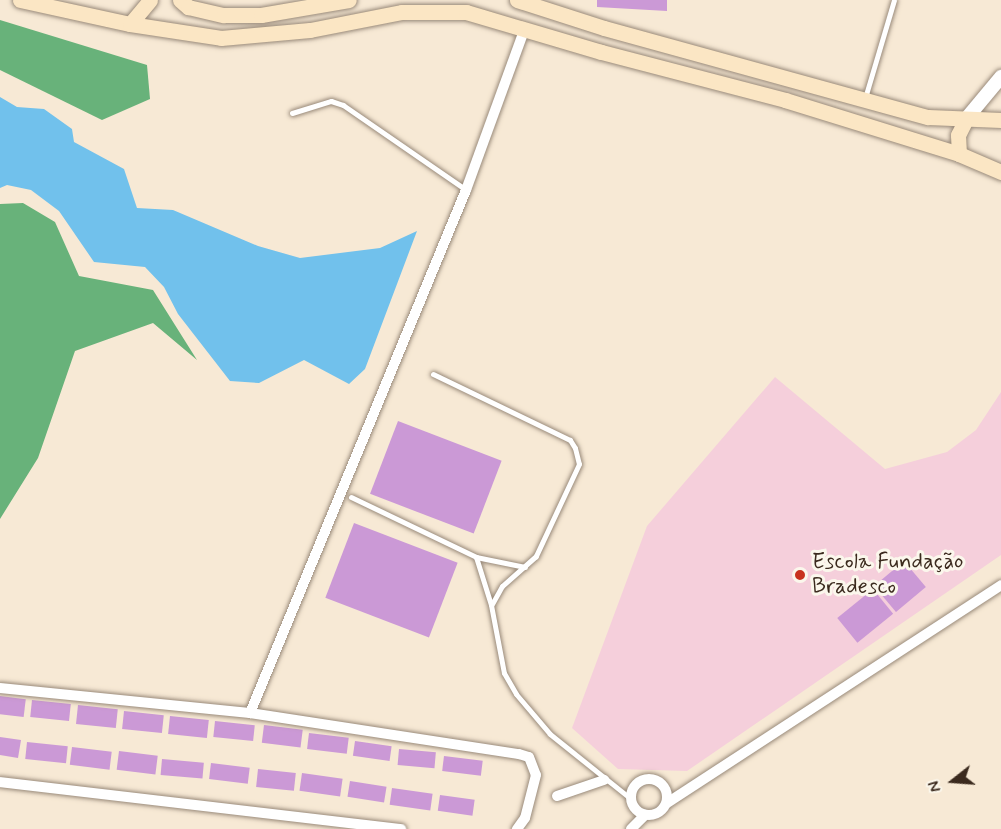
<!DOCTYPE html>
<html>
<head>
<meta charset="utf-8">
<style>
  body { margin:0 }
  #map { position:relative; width:1001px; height:829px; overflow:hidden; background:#f7e9d5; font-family:Mynerve,sans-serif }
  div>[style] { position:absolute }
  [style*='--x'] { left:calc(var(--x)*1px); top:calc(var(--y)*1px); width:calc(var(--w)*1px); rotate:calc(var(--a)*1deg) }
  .built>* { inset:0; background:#f5cfdb }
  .forest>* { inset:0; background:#68b27a }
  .water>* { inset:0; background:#71c1ec }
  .building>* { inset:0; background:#cb99d6; transform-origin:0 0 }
  .roads { filter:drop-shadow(0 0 2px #998a7a) drop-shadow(0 0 2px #998a7a) }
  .service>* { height:5px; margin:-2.5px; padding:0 2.5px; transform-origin:2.5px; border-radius:2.5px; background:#fff }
  .minor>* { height:10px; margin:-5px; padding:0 5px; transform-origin:5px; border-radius:5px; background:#fff }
  .minor>.ring { margin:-5px; padding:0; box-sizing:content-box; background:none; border:10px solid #fff; border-radius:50% }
  .tertiary>* { height:14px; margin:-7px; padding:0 7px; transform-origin:7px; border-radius:7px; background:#fff }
  .secondary>* { height:15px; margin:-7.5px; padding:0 7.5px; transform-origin:7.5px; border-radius:7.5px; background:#fbe6c4 }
  .dots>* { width:16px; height:16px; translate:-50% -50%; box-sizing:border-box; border:3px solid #fbf7ec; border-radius:50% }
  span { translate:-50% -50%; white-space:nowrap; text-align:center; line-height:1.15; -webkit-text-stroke:6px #fbf7ec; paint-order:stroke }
  .poi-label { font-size:22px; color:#3b2a1e }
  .left { translate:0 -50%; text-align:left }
  .north { position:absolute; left:923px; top:751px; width:60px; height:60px; -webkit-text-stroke:4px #fbf7ec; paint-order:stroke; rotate:253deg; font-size:16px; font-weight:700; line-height:24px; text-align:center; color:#3b2a1e }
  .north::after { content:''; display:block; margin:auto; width:21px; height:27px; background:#3b2a1e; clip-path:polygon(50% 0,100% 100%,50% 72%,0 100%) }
</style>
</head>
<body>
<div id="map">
  <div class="built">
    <i style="clip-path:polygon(775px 377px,885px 469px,947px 452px,976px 430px,1001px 392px,1001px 555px,687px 771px,618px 769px,572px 728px,647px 526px)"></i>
  </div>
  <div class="forest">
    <i style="clip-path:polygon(0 20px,147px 65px,150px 99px,102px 120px,0 70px)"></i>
    <i style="clip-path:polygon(23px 203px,55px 222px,79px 276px,153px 290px,197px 360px,153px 323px,75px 351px,38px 458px,0 519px,0 204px)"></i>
  </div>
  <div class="water">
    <i style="clip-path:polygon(0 97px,17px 107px,44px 109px,72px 129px,74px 142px,124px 169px,137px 208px,173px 210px,258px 246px,300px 258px,380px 248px,417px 231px,365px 369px,349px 384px,304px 360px,259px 383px,230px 381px,178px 314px,164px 287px,145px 267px,94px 262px,59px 211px,31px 190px,7px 185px,0 188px)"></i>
  </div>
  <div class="building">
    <i style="clip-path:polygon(597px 0,667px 0,667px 11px,597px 7px)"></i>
    <i style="left:398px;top:421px;width:111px;height:78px;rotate:21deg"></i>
    <i style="left:354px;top:523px;width:111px;height:80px;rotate:21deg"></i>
    <i style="left:904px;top:561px;width:34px;height:39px;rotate:50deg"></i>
    <i style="left:873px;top:589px;width:32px;height:46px;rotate:51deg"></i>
    <i style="left:0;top:696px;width:26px;height:18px;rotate:7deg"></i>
    <i style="left:32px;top:700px;width:39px;height:17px;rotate:6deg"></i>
    <i style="left:78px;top:705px;width:40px;height:19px;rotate:6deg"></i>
    <i style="left:124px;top:711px;width:40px;height:18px;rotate:6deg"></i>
    <i style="left:170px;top:716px;width:39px;height:18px;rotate:6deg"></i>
    <i style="left:215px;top:721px;width:40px;height:16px;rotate:6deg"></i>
    <i style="left:264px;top:725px;width:39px;height:18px;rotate:7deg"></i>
    <i style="left:309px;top:733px;width:40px;height:16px;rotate:7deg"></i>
    <i style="clip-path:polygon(0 737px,21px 740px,18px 758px,0 755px)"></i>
    <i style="left:355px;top:741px;width:37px;height:15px;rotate:8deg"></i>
    <i style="left:27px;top:742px;width:41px;height:17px;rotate:6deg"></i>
    <i style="left:72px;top:747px;width:40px;height:18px;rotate:7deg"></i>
    <i style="left:399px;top:749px;width:37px;height:16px;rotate:5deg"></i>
    <i style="left:119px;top:751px;width:39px;height:19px;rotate:7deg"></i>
    <i style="left:444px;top:756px;width:39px;height:15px;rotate:7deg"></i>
    <i style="left:162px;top:759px;width:42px;height:16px;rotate:5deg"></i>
    <i style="left:211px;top:763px;width:39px;height:16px;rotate:7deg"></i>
    <i style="left:258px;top:769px;width:38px;height:18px;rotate:6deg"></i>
    <i style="left:302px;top:773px;width:41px;height:18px;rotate:8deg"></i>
    <i style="left:350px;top:781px;width:37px;height:16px;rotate:9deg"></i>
    <i style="left:392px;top:788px;width:41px;height:17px;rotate:8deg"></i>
    <i style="left:440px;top:795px;width:35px;height:16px;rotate:8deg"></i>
  </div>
  <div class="roads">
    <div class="service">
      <i style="--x:865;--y:98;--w:102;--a:-73.5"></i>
      <i style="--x:292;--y:113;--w:41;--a:-17.1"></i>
      <i style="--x:331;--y:101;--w:13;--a:18"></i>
      <i style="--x:343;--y:105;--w:150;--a:34.6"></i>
      <i style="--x:433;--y:374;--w:152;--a:25.7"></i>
      <i style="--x:570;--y:440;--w:9;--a:58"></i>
      <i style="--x:575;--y:448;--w:16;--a:76"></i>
      <i style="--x:579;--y:464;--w:102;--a:115.1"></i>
      <i style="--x:536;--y:556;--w:45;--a:138.6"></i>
      <i style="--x:502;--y:586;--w:21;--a:119"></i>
      <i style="--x:351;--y:497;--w:139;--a:25.6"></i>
      <i style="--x:476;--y:557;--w:50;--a:72.6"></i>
      <i style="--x:491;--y:605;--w:69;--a:79.2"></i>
      <i style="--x:504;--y:673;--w:24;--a:60"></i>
      <i style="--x:516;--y:694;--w:52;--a:49.6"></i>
      <i style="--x:550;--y:734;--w:104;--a:38.7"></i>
      <i style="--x:476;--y:557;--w:50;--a:11.5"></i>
    </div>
    <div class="minor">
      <i style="--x:0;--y:688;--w:251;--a:5.7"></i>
      <i style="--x:250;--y:713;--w:272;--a:8.7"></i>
      <i style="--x:519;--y:754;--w:10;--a:17"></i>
      <i style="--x:529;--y:757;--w:19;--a:69"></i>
      <i style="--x:536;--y:775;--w:44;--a:104.3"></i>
      <i style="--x:525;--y:818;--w:14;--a:126"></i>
      <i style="--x:250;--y:713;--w:566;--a:-67.56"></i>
      <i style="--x:466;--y:190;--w:172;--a:-70"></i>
      <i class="ring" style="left:631px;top:779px;width:26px;height:26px"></i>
      <i style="--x:0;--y:782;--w:404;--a:6.7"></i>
      <i style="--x:557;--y:796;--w:50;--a:-18.8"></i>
      <i style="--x:667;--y:803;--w:399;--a:-33.1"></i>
      <i style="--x:631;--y:829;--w:20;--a:-45"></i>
    </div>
    <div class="tertiary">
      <i style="--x:966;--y:119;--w:55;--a:-50.2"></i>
    </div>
    <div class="secondary">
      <i style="--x:20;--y:0;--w:113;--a:12.3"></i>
      <i style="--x:130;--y:24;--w:92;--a:8.7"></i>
      <i style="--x:221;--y:38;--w:89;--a:-5.1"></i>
      <i style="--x:310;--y:30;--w:94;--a:-11.1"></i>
      <i style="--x:402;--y:12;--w:64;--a:0"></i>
      <i style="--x:466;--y:12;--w:141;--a:16.5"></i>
      <i style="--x:601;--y:52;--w:190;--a:14.6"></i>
      <i style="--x:785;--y:100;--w:182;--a:17.2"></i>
      <i style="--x:959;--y:154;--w:46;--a:23.2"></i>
      <i style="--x:180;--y:0;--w:11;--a:41"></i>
      <i style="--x:188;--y:7;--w:37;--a:13"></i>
      <i style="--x:224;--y:15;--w:37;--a:0"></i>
      <i style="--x:261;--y:15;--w:89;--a:-9.7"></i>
      <i style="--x:517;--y:0;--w:91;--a:17.8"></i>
      <i style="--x:604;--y:28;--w:336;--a:15.4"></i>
      <i style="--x:928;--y:117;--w:73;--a:2.4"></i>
      <i style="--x:130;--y:24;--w:31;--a:-50"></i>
      <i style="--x:959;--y:154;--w:19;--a:-93"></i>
      <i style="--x:958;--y:135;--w:18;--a:-63"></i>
    </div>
  </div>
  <div class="dots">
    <i style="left:800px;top:575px;background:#c8321e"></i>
  </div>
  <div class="poi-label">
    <span class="left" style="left:812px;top:575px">Escola Fundação<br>Bradesco</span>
  </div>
  <div class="north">N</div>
</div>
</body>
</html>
